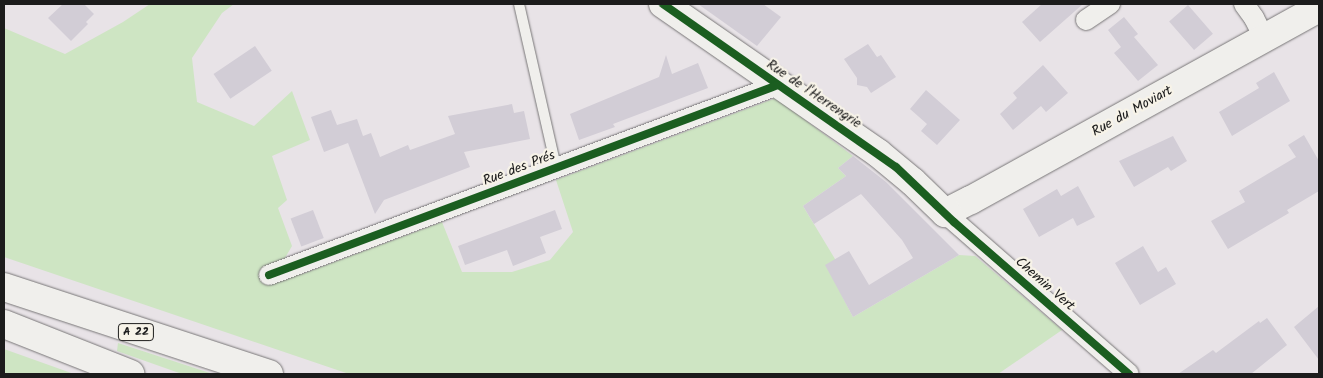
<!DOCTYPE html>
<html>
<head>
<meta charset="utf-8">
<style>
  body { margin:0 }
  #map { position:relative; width:1323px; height:378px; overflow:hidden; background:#e8e3e7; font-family:Kalam,sans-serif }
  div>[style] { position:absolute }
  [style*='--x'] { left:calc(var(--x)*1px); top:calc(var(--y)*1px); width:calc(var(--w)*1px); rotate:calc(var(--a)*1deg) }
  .green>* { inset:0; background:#cee5c3 }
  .building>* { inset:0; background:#d2cdd6; transform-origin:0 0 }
  .roads { filter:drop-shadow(0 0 1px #787677) drop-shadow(0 0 1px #787677) }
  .lane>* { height:10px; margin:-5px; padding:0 5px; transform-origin:5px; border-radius:5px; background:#f0efec }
  .street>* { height:20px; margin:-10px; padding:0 10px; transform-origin:10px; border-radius:10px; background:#f0efec }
  .secondary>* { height:28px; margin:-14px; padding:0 14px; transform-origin:14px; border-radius:14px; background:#f0efec }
  .highway>* { height:28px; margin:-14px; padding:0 14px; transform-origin:14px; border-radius:14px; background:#f0efec }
  .cycleway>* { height:8px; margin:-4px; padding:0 4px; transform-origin:4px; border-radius:4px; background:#1b5e20 }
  span { translate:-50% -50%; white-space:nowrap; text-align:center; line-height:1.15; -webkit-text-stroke:4.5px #f7f3e8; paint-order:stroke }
  .shield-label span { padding:1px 4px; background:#f7f3e8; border:1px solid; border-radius:4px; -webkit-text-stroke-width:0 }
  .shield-label { font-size:12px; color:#1c1c1c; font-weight:700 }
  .street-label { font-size:14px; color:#1c1c1c }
  .frame { position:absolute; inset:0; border:5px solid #1c1c1c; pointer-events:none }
</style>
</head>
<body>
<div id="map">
  <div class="green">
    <i style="clip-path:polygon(150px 4px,234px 4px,222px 13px,192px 58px,197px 102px,254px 126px,292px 91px,310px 140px,272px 156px,287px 200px,278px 208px,292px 246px,285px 258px,302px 274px,442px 222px,462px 272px,512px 272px,550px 260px,573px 232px,556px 180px,776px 98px,853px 156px,838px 168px,846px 176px,803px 206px,835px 259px,842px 296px,853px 317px,959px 255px,975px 256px,1062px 330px,998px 374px,349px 374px,4px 257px,4px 28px,65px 54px,123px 22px)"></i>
    <i style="clip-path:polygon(118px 343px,213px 374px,182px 374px,117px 351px)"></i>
    <i style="clip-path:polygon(4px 349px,74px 374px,4px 374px)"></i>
  </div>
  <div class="building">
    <i style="clip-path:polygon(63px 4px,84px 4px,94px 14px,86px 22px,88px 24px,71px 41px,48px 18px)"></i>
    <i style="clip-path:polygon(698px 4px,763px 4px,781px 17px,757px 46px)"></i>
    <i style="clip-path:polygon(1042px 4px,1083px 4px,1040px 42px,1022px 22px)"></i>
    <i style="left:1188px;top:5px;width:38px;height:25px;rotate:49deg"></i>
    <i style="clip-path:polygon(1124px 17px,1138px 34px,1134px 37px,1158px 65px,1138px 81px,1114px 53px,1121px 47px,1108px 30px)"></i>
    <i style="clip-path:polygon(868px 44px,877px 57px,881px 55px,896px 77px,871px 93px,867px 87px,857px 85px,857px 78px,844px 59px)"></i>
    <i style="left:255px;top:46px;width:30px;height:50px;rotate:56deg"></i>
    <i style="clip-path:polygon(666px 55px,672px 74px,698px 63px,708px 88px,613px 124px,615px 127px,579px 140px,570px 114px,659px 77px)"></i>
    <i style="clip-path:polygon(1043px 65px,1068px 93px,1046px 112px,1041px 106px,1013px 130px,1000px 114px,1017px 98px,1013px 93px)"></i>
    <i style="clip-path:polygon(1274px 72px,1290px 101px,1232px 136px,1219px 112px,1259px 88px,1256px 83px)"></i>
    <i style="clip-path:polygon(926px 90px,960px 120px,937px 145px,921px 131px,927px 124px,910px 109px)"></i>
    <i style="clip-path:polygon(512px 104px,514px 113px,524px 111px,530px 139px,464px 152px,470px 167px,384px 200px,375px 214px,348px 143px,324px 152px,311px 117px,331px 110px,337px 125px,357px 119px,363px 136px,371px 133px,380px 157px,408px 145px,410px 150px,455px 134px,448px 116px)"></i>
    <i style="clip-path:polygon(1304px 135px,1319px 161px,1319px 191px,1287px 210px,1289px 213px,1228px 249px,1211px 221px,1245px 202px,1239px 191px,1296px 157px,1288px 145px)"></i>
    <i style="clip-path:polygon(1173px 136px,1187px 161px,1171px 171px,1168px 167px,1134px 187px,1119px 161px)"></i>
    <i style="clip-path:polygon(853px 156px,886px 182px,959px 255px,853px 317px,825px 265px,849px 251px,869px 285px,913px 258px,902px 240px,861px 194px,814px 224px,803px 206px,846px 176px,838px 168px)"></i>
    <i style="clip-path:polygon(1078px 186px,1095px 217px,1077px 226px,1073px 218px,1039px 237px,1023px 209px,1057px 189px,1061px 196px)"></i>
    <i style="left:313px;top:210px;width:30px;height:24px;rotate:69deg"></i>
    <i style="clip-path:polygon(555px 210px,562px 229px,540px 237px,546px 253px,513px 266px,507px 250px,465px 265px,458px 246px)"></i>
    <i style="clip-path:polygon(1143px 246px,1158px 272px,1166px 267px,1176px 284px,1140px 305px,1115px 263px)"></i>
    <i style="clip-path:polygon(1319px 306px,1319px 360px,1294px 327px)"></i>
    <i style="clip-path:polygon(1267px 318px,1287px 345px,1251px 374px,1178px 374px,1213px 350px,1216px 353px,1259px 321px,1260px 323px)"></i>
  </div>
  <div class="roads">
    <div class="lane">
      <i style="--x:519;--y:4;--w:167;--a:77.2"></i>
    </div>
    <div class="street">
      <i style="--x:1244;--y:4;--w:17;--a:54"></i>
      <i style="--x:1254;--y:18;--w:22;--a:63"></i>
      <i style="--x:1086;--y:20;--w:29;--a:-34"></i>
      <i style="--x:945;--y:213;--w:244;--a:41.2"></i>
      <i style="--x:269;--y:275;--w:543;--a:-20.47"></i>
    </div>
    <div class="secondary">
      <i style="--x:663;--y:4;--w:262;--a:34.7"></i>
      <i style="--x:878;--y:153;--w:45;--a:39.6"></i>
      <i style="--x:913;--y:182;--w:45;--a:44.1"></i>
      <i style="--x:945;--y:213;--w:29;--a:-27"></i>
      <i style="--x:971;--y:200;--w:397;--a:-28.9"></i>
    </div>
    <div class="highway">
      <i style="--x:4;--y:287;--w:279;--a:18.2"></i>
      <i style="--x:4;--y:324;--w:136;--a:21.6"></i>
    </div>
  </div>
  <div class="cycleway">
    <i style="--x:663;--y:4;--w:284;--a:35"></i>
    <i style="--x:896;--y:167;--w:80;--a:43.5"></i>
    <i style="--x:954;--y:222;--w:232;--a:41"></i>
    <i style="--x:269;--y:275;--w:543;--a:-20.47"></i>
  </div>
  <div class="shield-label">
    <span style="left:136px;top:332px">A 22</span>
  </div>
  <div class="street-label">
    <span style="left:814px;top:94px;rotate:34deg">Rue de l'Herrengrie</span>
    <span style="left:1132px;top:111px;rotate:-29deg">Rue du Moviart</span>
    <span style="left:519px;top:168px;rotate:-21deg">Rue des Prés</span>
    <span style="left:1045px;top:284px;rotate:41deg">Chemin Vert</span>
  </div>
  <div class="frame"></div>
</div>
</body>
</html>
